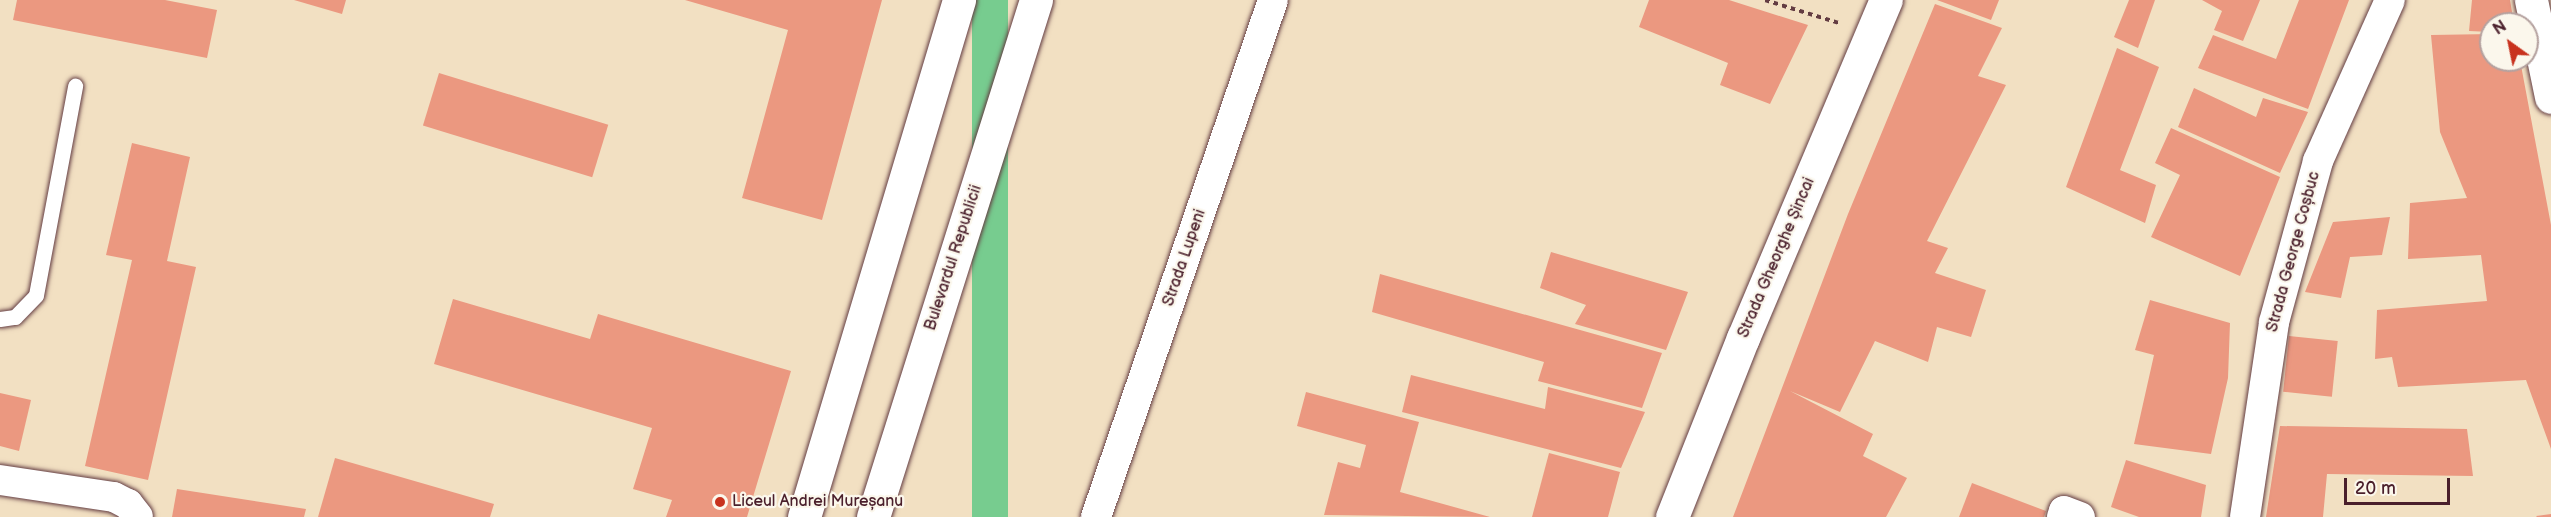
<!DOCTYPE html>
<html>
<head>
<meta charset="utf-8">
<style>
  body { margin:0 }
  #map { position:relative; width:2551px; height:517px; overflow:hidden; background:#f2e0c2; font-family:"Balsamiq Sans",sans-serif }
  div>[style] { position:absolute }
  [style*='--x'] { left:calc(var(--x)*1px); top:calc(var(--y)*1px); width:calc(var(--w)*1px); rotate:calc(var(--a)*1deg) }
  .green>* { inset:0; background:#77cc8f; transform-origin:0 0 }
  .building>* { inset:0; background:#eb9880; transform-origin:0 0 }
  .path>* { height:4px; margin-top:-2px; transform-origin:0; background:repeating-linear-gradient(90deg,#633c42 0 4.5px,transparent 0 9px) }
  .roads { filter:drop-shadow(0 0 2px #633c42) drop-shadow(0 0 2px #633c42) }
  .service>* { height:15px; margin:-7.5px; padding:0 7.5px; transform-origin:7.5px; border-radius:7.5px; background:#fff }
  .minor>* { height:30px; margin:-15px; padding:0 15px; transform-origin:15px; border-radius:15px; background:#fff }
  .tertiary>* { height:33px; margin:-16.5px; padding:0 16.5px; transform-origin:16.5px; border-radius:16.5px; background:#fff }
  .primary>* { height:33px; margin:-16.5px; padding:0 16.5px; transform-origin:16.5px; border-radius:16.5px; background:#fff }
  .dots>* { width:16px; height:16px; translate:-50% -50%; box-sizing:border-box; border:3px solid #fbf7ec; border-radius:50% }
  span { translate:-50% -50%; white-space:nowrap; text-align:center; line-height:1.15; -webkit-text-stroke:4.5px #fbf7ec; paint-order:stroke }
  .street-label { font-size:16px; color:#4a1f2b }
  .poi-label { font-size:16px; color:#4a1f2b }
  .left { translate:0 -50%; text-align:left }
  .north { position:absolute; left:2479px; top:12px; width:60px; height:60px; box-sizing:border-box; background:#fbf7ec; border:2px solid #b4a19f; border-radius:50%; rotate:327deg; font-size:16px; font-weight:700; line-height:24px; text-align:center; color:#4a1f2b }
  .north::after { content:''; display:block; margin:auto; width:21px; height:27px; background:#c8321e; clip-path:polygon(50% 0,100% 100%,50% 72%,0 100%) }
  .scale { position:absolute; left:2344px; top:478px; width:106px; height:27px; box-sizing:border-box; border:3px solid #4a1f2b; border-top:0; padding-left:8px; font-size:18px; line-height:21px; white-space:nowrap; color:#4a1f2b; -webkit-text-stroke:4px #fbf7ec; paint-order:stroke }
</style>
</head>
<body>
<div id="map">
  <div class="green">
    <i style="left:972px;top:0;width:36px;height:540px"></i>
  </div>
  <div class="building">
    <i style="clip-path:polygon(17px 0,165px 0,217px 10px,207px 58px,13px 20px)"></i>
    <i style="clip-path:polygon(294px 0,346px 0,342px 14px)"></i>
    <i style="clip-path:polygon(685px 0,882px 0,822px 220px,742px 198px,788px 30px)"></i>
    <i style="clip-path:polygon(1649px 0,1729px 0,1808px 25px,1770px 104px,1720px 85px,1728px 63px,1639px 27px)"></i>
    <i style="clip-path:polygon(1937px 0,1999px 0,1991px 20px)"></i>
    <i style="clip-path:polygon(2129px 0,2155px 0,2138px 48px,2114px 37px)"></i>
    <i style="clip-path:polygon(2202px 0,2260px 0,2243px 41px,2214px 30px,2222px 11px)"></i>
    <i style="clip-path:polygon(2299px 0,2349px 0,2308px 109px,2198px 68px,2213px 35px,2276px 59px)"></i>
    <i style="clip-path:polygon(2472px 0,2510px 0,2514px 24px,2491px 24px,2491px 32px,2469px 31px)"></i>
    <i style="clip-path:polygon(1935px 4px,2002px 28px,1978px 76px,2006px 85px,1927px 241px,1948px 248px,1935px 273px,1986px 290px,1971px 337px,1937px 327px,1928px 362px,1875px 341px,1840px 412px,1790px 391px,1873px 434px,1863px 456px,1907px 478px,1886px 517px,1733px 517px,1848px 214px)"></i>
    <i style="clip-path:polygon(2491px 34px,2491px 60px,2520px 60px,2551px 225px,2551px 449px,2526px 380px,2398px 387px,2392px 357px,2375px 359px,2377px 310px,2487px 301px,2481px 255px,2408px 259px,2410px 203px,2467px 198px,2440px 132px,2431px 35px)"></i>
    <i style="clip-path:polygon(2117px 48px,2159px 67px,2120px 170px,2156px 185px,2145px 223px,2066px 187px)"></i>
    <i style="left:439px;top:73px;width:177px;height:55px;rotate:17deg"></i>
    <i style="clip-path:polygon(2194px 88px,2256px 117px,2263px 98px,2308px 112px,2280px 173px,2178px 127px)"></i>
    <i style="clip-path:polygon(2171px 128px,2280px 177px,2240px 276px,2151px 237px,2180px 175px,2155px 163px)"></i>
    <i style="clip-path:polygon(132px 143px,190px 157px,167px 261px,196px 267px,148px 480px,85px 466px,132px 260px,106px 255px)"></i>
    <i style="clip-path:polygon(2390px 217px,2382px 255px,2350px 257px,2341px 298px,2305px 292px,2333px 222px)"></i>
    <i style="clip-path:polygon(1551px 252px,1688px 292px,1666px 350px,1575px 324px,1586px 305px,1540px 288px)"></i>
    <i style="clip-path:polygon(1380px 274px,1662px 353px,1642px 408px,1538px 381px,1544px 362px,1372px 312px)"></i>
    <i style="clip-path:polygon(453px 299px,590px 339px,598px 314px,791px 371px,747px 517px,666px 517px,672px 500px,633px 489px,652px 428px,434px 364px)"></i>
    <i style="clip-path:polygon(2150px 300px,2230px 323px,2228px 378px,2211px 454px,2134px 444px,2154px 355px,2135px 350px)"></i>
    <i style="left:2289px;top:336px;width:49px;height:56px;rotate:6deg"></i>
    <i style="clip-path:polygon(1411px 375px,1545px 409px,1548px 387px,1645px 412px,1621px 468px,1402px 412px)"></i>
    <i style="clip-path:polygon(1306px 392px,1419px 422px,1400px 492px,1490px 517px,1324px 515px,1338px 462px,1360px 468px,1366px 445px,1297px 426px)"></i>
    <i style="clip-path:polygon(0 393px,31px 400px,19px 451px,0 446px)"></i>
    <i style="clip-path:polygon(2280px 426px,2467px 429px,2473px 476px,2327px 474px,2323px 517px,2266px 517px)"></i>
    <i style="clip-path:polygon(1549px 453px,1620px 472px,1608px 517px,1532px 517px)"></i>
    <i style="clip-path:polygon(335px 458px,494px 504px,490px 517px,318px 517px)"></i>
    <i style="clip-path:polygon(2126px 460px,2206px 485px,2201px 517px,2139px 517px,2111px 507px)"></i>
    <i style="clip-path:polygon(1972px 483px,2046px 511px,2044px 517px,1959px 517px)"></i>
    <i style="clip-path:polygon(177px 489px,306px 509px,304px 517px,172px 517px)"></i>
    <i style="clip-path:polygon(2551px 514px,2551px 517px,2537px 517px,2536px 516px)"></i>
  </div>
  <div class="path">
    <i style="--x:1765;--y:0;--w:77;--a:17.3"></i>
  </div>
  <div class="roads">
    <div class="service">
      <i style="--x:0;--y:319;--w:15;--a:-8"></i>
      <i style="--x:15;--y:317;--w:30;--a:-46"></i>
      <i style="--x:36;--y:295;--w:213;--a:-79.4"></i>
    </div>
    <div class="minor">
      <i style="--x:0;--y:480;--w:115;--a:8.5"></i>
      <i style="--x:114;--y:497;--w:16;--a:27"></i>
      <i style="--x:128;--y:504;--w:16;--a:52"></i>
      <i style="--x:1096;--y:517;--w:546;--a:-71.1"></i>
      <i style="--x:2062;--y:517;--w:6;--a:-72"></i>
      <i style="--x:2064;--y:511;--w:17;--a:21"></i>
      <i style="--x:2245;--y:517;--w:197;--a:-81.5"></i>
      <i style="--x:2274;--y:322;--w:167;--a:-74.7"></i>
      <i style="--x:2318;--y:161;--w:176;--a:-65.9"></i>
    </div>
    <div class="tertiary">
      <i style="--x:2531;--y:0;--w:99;--a:78.3"></i>
      <i style="--x:1672;--y:517;--w:193;--a:-68.4"></i>
      <i style="--x:1743;--y:338;--w:367;--a:-67.1"></i>
    </div>
    <div class="primary">
      <i style="--x:804;--y:517;--w:540;--a:-73.31"></i>
      <i style="--x:873;--y:517;--w:542;--a:-72.5"></i>
    </div>
  </div>
  <div class="dots">
    <i style="left:720px;top:502px;background:#c8321e"></i>
  </div>
  <div class="street-label">
    <span style="left:2294px;top:252px;rotate:-75deg">Strada George Coșbuc</span>
    <span style="left:954px;top:258px;rotate:-72deg">Bulevardul Republicii</span>
    <span style="left:1185px;top:258px;rotate:-71deg">Strada Lupeni</span>
    <span style="left:1777px;top:258px;rotate:-67deg">Strada Gheorghe Șincai</span>
  </div>
  <div class="poi-label">
    <span class="left" style="left:732px;top:502px">Liceul Andrei Mureșanu</span>
  </div>
  <div class="north">N</div>
  <div class="scale">20 m</div>
</div>
</body>
</html>
